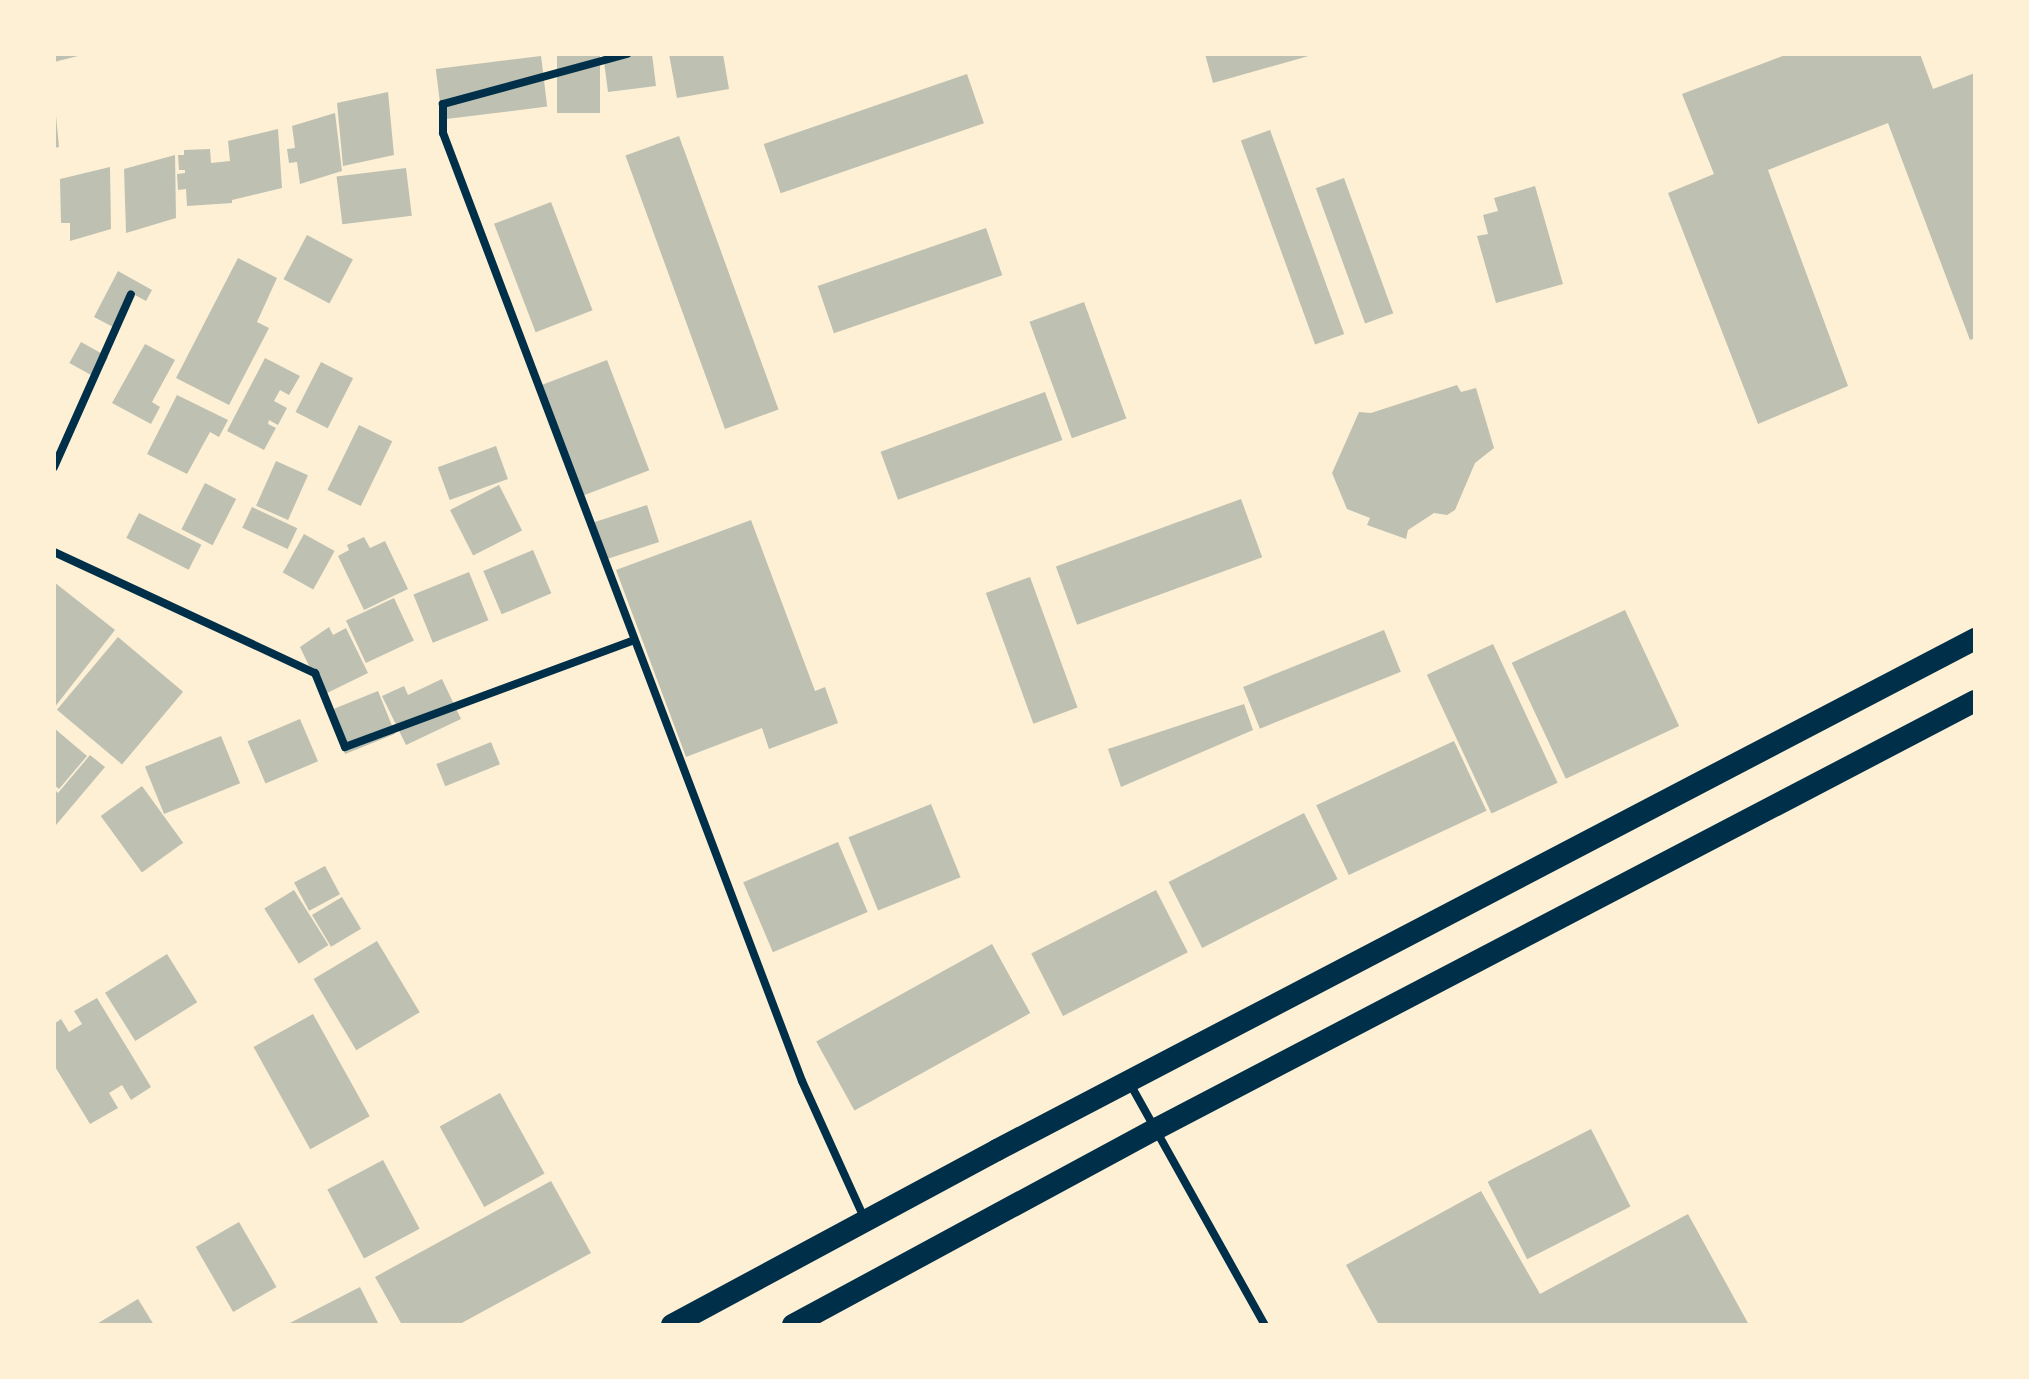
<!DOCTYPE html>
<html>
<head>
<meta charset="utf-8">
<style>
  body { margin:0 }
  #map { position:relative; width:2029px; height:1379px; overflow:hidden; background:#fdf0d5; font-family:"PT Serif",serif }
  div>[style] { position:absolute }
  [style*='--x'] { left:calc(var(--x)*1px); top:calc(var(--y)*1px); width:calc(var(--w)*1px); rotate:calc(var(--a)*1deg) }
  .building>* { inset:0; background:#bec0b2; transform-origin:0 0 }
  .minor>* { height:8px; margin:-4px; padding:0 4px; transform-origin:4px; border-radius:4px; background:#003049 }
  .trunk>* { height:22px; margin:-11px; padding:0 11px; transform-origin:11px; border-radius:11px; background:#003049 }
  span { translate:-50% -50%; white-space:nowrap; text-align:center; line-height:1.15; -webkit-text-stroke:6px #fdf0d5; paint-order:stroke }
  .frame { position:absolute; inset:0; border:56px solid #fdf0d5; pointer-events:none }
</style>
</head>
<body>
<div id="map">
  <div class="building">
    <i style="clip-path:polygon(54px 54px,82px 54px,82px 55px,54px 62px)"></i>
    <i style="left:557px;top:54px;width:43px;height:59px"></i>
    <i style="clip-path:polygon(603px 54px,652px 54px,656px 86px,608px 92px)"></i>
    <i style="clip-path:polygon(669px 54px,723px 54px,729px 89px,677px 98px)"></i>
    <i style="clip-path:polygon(1205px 54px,1312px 54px,1312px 55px,1213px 83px)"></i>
    <i style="clip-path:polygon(1788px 54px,1920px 54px,1933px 89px,1975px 73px,1975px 338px,1970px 340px,1888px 123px,1768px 170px,1848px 386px,1758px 424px,1668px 193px,1714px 174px,1682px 94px)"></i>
    <i style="left:541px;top:56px;width:51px;height:106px;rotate:83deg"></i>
    <i style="left:967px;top:74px;width:52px;height:215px;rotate:71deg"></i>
    <i style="clip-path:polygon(388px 92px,394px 155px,343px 166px,337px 103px)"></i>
    <i style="clip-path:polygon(54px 95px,59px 147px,54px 148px)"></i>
    <i style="clip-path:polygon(335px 113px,342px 171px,300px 184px,297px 162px,289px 163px,287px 149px,295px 148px,292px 126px)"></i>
    <i style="clip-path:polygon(278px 129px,282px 188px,232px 200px,232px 203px,187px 206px,186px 189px,178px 190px,177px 174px,185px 173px,185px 170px,179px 170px,178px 155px,184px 155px,184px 150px,210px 149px,211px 163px,230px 161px,228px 141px)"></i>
    <i style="left:1270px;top:130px;width:217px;height:31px;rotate:70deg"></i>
    <i style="left:679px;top:136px;width:291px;height:57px;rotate:70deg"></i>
    <i style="clip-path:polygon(175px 155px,176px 218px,126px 233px,124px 169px)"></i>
    <i style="clip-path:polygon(110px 167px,111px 229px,70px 241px,70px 223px,61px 223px,60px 179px)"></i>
    <i style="left:406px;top:168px;width:48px;height:70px;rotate:83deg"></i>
    <i style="left:1344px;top:178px;width:144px;height:30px;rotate:70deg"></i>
    <i style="clip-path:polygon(1535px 186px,1563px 284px,1496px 303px,1477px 236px,1488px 234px,1483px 215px,1498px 211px,1494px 198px)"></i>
    <i style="left:551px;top:202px;width:116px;height:61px;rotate:69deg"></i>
    <i style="left:986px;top:228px;width:50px;height:178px;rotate:71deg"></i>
    <i style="left:307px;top:235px;width:52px;height:50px;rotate:28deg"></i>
    <i style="clip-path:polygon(238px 258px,277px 278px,257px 322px,269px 328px,229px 405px,176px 378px)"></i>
    <i style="clip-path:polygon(118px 271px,152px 290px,146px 301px,133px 294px,115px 328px,94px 317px)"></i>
    <i style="left:1084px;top:302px;width:124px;height:58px;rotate:70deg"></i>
    <i style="left:81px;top:342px;width:31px;height:24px;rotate:29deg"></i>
    <i style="clip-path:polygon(145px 344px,175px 360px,152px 402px,160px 407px,151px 424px,112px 403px)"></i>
    <i style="clip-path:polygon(265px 358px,300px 376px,289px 395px,280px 390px,274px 401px,287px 408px,278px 425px,269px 420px,268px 424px,276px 428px,264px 450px,227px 431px)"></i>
    <i style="left:607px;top:360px;width:118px;height:70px;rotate:69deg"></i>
    <i style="left:321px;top:362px;width:36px;height:56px;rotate:27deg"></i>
    <i style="clip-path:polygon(1457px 385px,1461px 392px,1476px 388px,1494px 448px,1475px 463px,1455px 510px,1447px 515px,1434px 513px,1408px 530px,1406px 539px,1367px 525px,1370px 518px,1347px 509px,1332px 473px,1359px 412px,1371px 413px)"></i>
    <i style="left:1045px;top:392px;width:51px;height:175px;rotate:70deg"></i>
    <i style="clip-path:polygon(177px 395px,228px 420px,219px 437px,210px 432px,187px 474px,147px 454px)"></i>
    <i style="left:359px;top:425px;width:37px;height:72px;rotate:26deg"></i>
    <i style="left:496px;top:446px;width:35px;height:62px;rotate:70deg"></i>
    <i style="left:276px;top:461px;width:35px;height:49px;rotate:24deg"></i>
    <i style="left:205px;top:483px;width:35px;height:52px;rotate:27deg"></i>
    <i style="left:499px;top:485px;width:51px;height:55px;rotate:63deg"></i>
    <i style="left:1241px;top:499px;width:62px;height:197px;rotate:70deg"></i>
    <i style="left:647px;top:505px;width:39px;height:58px;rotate:72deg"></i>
    <i style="left:252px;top:507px;width:50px;height:23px;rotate:25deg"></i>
    <i style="left:139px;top:513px;width:70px;height:28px;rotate:27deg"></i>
    <i style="clip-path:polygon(751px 520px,815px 691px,825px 687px,838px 723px,769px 749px,762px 728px,686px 757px,616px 570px)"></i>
    <i style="left:304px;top:534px;width:35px;height:44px;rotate:29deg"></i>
    <i style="clip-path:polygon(364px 537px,370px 548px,385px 541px,408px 589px,364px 610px,338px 556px,349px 550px,347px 545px)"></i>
    <i style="left:533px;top:550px;width:47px;height:54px;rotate:67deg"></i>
    <i style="left:469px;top:572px;width:52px;height:60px;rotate:68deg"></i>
    <i style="left:1030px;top:577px;width:139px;height:47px;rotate:70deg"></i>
    <i style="clip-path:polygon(54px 582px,115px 630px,54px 708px)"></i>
    <i style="left:394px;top:598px;width:47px;height:53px;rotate:65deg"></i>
    <i style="left:1625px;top:610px;width:128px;height:125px;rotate:65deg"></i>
    <i style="clip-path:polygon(329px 627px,333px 635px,346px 628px,368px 673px,323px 695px,300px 647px)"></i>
    <i style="left:1384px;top:630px;width:45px;height:152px;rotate:68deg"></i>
    <i style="left:118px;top:637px;width:85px;height:95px;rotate:40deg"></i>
    <i style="left:1493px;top:644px;width:153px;height:73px;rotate:65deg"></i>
    <i style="clip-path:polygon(442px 679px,461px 719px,406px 745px,382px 696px,404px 686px,408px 695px)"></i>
    <i style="left:378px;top:691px;width:46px;height:54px;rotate:68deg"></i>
    <i style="clip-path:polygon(1244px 704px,1253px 730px,1121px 787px,1108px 749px)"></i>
    <i style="left:300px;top:719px;width:46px;height:57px;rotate:67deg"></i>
    <i style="clip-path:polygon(54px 728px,87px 756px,59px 789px,54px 785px)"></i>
    <i style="left:221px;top:736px;width:51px;height:82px;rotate:68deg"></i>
    <i style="left:1454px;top:741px;width:77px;height:152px;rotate:65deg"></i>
    <i style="left:491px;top:742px;width:24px;height:59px;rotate:68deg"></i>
    <i style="clip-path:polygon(90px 755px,105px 767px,56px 825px,54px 789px,58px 793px)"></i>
    <i style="left:142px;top:786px;width:70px;height:51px;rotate:54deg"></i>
    <i style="left:931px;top:804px;width:79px;height:89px;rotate:68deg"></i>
    <i style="left:1304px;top:813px;width:74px;height:152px;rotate:63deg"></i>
    <i style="left:838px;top:842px;width:76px;height:103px;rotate:67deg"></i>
    <i style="left:325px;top:866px;width:32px;height:35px;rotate:62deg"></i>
    <i style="left:294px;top:890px;width:65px;height:35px;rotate:58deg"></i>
    <i style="left:1156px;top:890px;width:70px;height:140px;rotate:63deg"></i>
    <i style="left:342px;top:897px;width:37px;height:35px;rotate:59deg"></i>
    <i style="left:377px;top:941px;width:83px;height:74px;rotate:59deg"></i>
    <i style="left:992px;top:944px;width:79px;height:201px;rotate:61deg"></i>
    <i style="left:167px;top:954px;width:57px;height:73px;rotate:58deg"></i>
    <i style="clip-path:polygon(97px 998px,151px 1087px,131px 1100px,122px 1085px,109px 1093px,118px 1108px,90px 1124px,54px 1065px,54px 1024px,61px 1019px,69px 1032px,82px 1024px,74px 1011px)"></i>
    <i style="left:313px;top:1014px;width:117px;height:68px;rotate:61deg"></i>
    <i style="left:500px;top:1093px;width:92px;height:69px;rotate:61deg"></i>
    <i style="left:1591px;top:1129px;width:87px;height:116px;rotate:63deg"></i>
    <i style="left:383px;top:1160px;width:78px;height:63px;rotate:62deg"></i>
    <i style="clip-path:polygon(551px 1181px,591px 1253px,458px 1325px,402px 1325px,375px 1277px)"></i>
    <i style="clip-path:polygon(1481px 1191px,1540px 1294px,1688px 1214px,1749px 1325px,1379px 1325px,1346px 1265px)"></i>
    <i style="left:239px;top:1222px;width:75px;height:50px;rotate:60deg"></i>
    <i style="clip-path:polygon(360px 1287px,379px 1325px,286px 1325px)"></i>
    <i style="clip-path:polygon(138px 1299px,154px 1325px,95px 1325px)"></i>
  </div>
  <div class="minor">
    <i style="--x:627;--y:54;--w:191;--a:164.8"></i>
    <i style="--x:443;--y:104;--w:29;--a:90"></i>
    <i style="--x:443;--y:133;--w:1014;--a:69.26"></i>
    <i style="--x:802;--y:1081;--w:153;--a:65.6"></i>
    <i style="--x:54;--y:467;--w:189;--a:-66"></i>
    <i style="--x:54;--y:552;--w:288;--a:24.9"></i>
    <i style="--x:315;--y:673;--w:80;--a:67.9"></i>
    <i style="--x:345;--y:747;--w:308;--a:-20.3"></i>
    <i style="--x:1129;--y:1082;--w:278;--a:60.8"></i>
  </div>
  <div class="trunk">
    <i style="--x:672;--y:1325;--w:369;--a:-28.3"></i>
    <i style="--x:997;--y:1150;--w:1103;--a:-27.59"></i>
    <i style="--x:793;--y:1325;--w:413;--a:-28.4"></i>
    <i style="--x:1156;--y:1129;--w:924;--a:-27.59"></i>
  </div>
  <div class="frame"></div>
</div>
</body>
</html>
